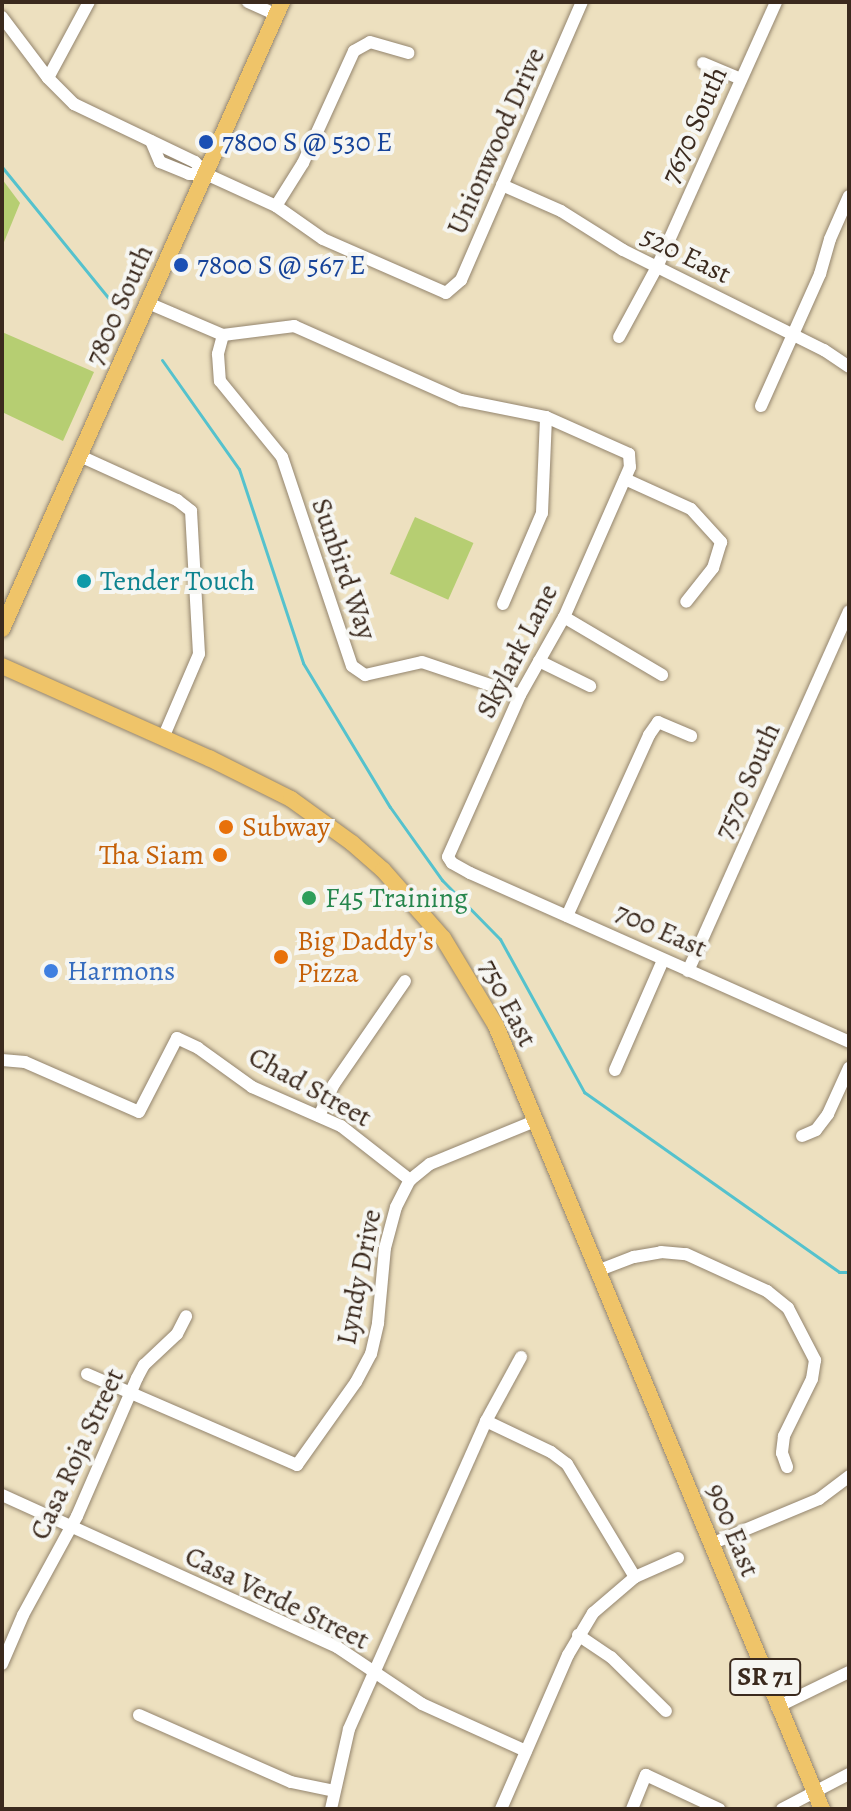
<!DOCTYPE html>
<html>
<head>
<meta charset="utf-8">
<style>
  body { margin:0 }
  #map { position:relative; width:851px; height:1811px; overflow:hidden; background:#ede0bf; font-family:Alegreya,serif }
  div>[style] { position:absolute }
  [style*='--x'] { left:calc(var(--x)*1px); top:calc(var(--y)*1px); width:calc(var(--w)*1px); rotate:calc(var(--a)*1deg) }
  .green>* { inset:0; background:#b6ce72; transform-origin:0 0 }
  .stream>* { height:3px; margin:-1.5px; padding:0 1.5px; transform-origin:1.5px; border-radius:1.5px; background:#55c2cd }
  .roads { filter:drop-shadow(0 0 2px #94856e) drop-shadow(0 0 2px #94856e) }
  .minor>* { height:12px; margin:-6px; padding:0 6px; transform-origin:6px; border-radius:6px; background:#fff }
  .major>* { height:16px; margin:-8px; padding:0 8px; transform-origin:8px; border-radius:8px; background:#efc469 }
  .dots>* { width:22px; height:22px; translate:-50% -50%; box-sizing:border-box; border:4px solid #f6f6f2; border-radius:50% }
  span { translate:-50% -50%; white-space:nowrap; text-align:center; line-height:1.15; -webkit-text-stroke:8px #f6f6f2; paint-order:stroke }
  .shield-label span { padding:2px 6px; background:#f6f6f2; border:2px solid; border-radius:6px; -webkit-text-stroke-width:0 }
  .shield-label { font-size:26px; color:#3b2a1e; font-weight:700 }
  .street-label { font-size:28px; color:#3b2a1e }
  .transit-label { font-size:28px; color:#164399 }
  .left { translate:0 -50%; text-align:left }
  .culture-label { font-size:28px; color:#0d838f }
  .food-label { font-size:28px; color:#c56008 }
  .right { translate:-100% -50%; text-align:right }
  .leisure-label { font-size:28px; color:#27864d }
  .shop-label { font-size:28px; color:#366cbe }
  .frame { position:absolute; inset:0; border:4px solid #3b2a1e; pointer-events:none }
</style>
</head>
<body>
<div id="map">
  <div class="green">
    <i style="clip-path:polygon(2px 179px,20px 203px,2px 247px)"></i>
    <i style="clip-path:polygon(2px 332px,94px 372px,63px 441px,2px 412px)"></i>
    <i style="left:415px;top:517px;width:64px;height:62px;rotate:24deg"></i>
  </div>
  <div class="stream">
    <i style="--x:2;--y:167;--w:173;--a:50.9"></i>
    <i style="--x:162;--y:360;--w:133;--a:54.8"></i>
    <i style="--x:239;--y:469;--w:204;--a:71.7"></i>
    <i style="--x:303;--y:663;--w:168;--a:58.9"></i>
    <i style="--x:390;--y:807;--w:90;--a:54.5"></i>
    <i style="--x:442;--y:880;--w:83;--a:45.5"></i>
    <i style="--x:500;--y:939;--w:175;--a:61.2"></i>
    <i style="--x:584;--y:1092;--w:312;--a:35.2"></i>
    <i style="--x:839;--y:1272;--w:10;--a:0"></i>
  </div>
  <div class="roads">
    <div class="minor">
      <i style="--x:248;--y:2;--w:32;--a:24"></i>
      <i style="--x:2;--y:17;--w:76;--a:53"></i>
      <i style="--x:48;--y:78;--w:37;--a:45"></i>
      <i style="--x:74;--y:104;--w:134;--a:25.6"></i>
      <i style="--x:195;--y:162;--w:16;--a:47"></i>
      <i style="--x:206;--y:174;--w:77;--a:24.6"></i>
      <i style="--x:276;--y:206;--w:57;--a:35.1"></i>
      <i style="--x:323;--y:239;--w:134;--a:23.7"></i>
      <i style="--x:446;--y:293;--w:20;--a:-41"></i>
      <i style="--x:461;--y:280;--w:303;--a:-66.5"></i>
      <i style="--x:703;--y:63;--w:41;--a:22.8"></i>
      <i style="--x:48;--y:78;--w:86;--a:-61.7"></i>
      <i style="--x:151;--y:141;--w:23;--a:67"></i>
      <i style="--x:160;--y:162;--w:31;--a:22"></i>
      <i style="--x:189;--y:174;--w:17;--a:0"></i>
      <i style="--x:502;--y:185;--w:64;--a:23.8"></i>
      <i style="--x:561;--y:211;--w:73;--a:32.2"></i>
      <i style="--x:623;--y:250;--w:225;--a:26.5"></i>
      <i style="--x:824;--y:350;--w:30;--a:34"></i>
      <i style="--x:276;--y:206;--w:51;--a:-57.9"></i>
      <i style="--x:303;--y:163;--w:123;--a:-65.5"></i>
      <i style="--x:354;--y:51;--w:18;--a:-29"></i>
      <i style="--x:370;--y:42;--w:40;--a:16"></i>
      <i style="--x:148;--y:303;--w:82;--a:23.1"></i>
      <i style="--x:223;--y:335;--w:72;--a:-7.2"></i>
      <i style="--x:294;--y:326;--w:183;--a:23.9"></i>
      <i style="--x:461;--y:400;--w:87;--a:11.3"></i>
      <i style="--x:546;--y:417;--w:91;--a:24"></i>
      <i style="--x:629;--y:454;--w:13;--a:86"></i>
      <i style="--x:630;--y:467;--w:164;--a:113.7"></i>
      <i style="--x:564;--y:617;--w:90;--a:119.4"></i>
      <i style="--x:520;--y:695;--w:177;--a:114"></i>
      <i style="--x:448;--y:857;--w:7;--a:56"></i>
      <i style="--x:452;--y:863;--w:21;--a:29"></i>
      <i style="--x:470;--y:873;--w:415;--a:24"></i>
      <i style="--x:223;--y:335;--w:20;--a:105"></i>
      <i style="--x:218;--y:354;--w:27;--a:86"></i>
      <i style="--x:220;--y:381;--w:98;--a:50.8"></i>
      <i style="--x:282;--y:457;--w:220;--a:71.5"></i>
      <i style="--x:352;--y:666;--w:16;--a:35"></i>
      <i style="--x:365;--y:675;--w:58;--a:-12.8"></i>
      <i style="--x:422;--y:662;--w:103;--a:18.6"></i>
      <i style="--x:619;--y:337;--w:80;--a:-61.5"></i>
      <i style="--x:657;--y:267;--w:290;--a:-65.8"></i>
      <i style="--x:761;--y:406;--w:145;--a:-65.9"></i>
      <i style="--x:820;--y:274;--w:36;--a:-74"></i>
      <i style="--x:830;--y:239;--w:47;--a:-66.2"></i>
      <i style="--x:80;--y:456;--w:107;--a:24.4"></i>
      <i style="--x:177;--y:500;--w:18;--a:38"></i>
      <i style="--x:191;--y:511;--w:143;--a:86.8"></i>
      <i style="--x:199;--y:654;--w:91;--a:113.2"></i>
      <i style="--x:625;--y:479;--w:72;--a:24.4"></i>
      <i style="--x:691;--y:509;--w:45;--a:47.7"></i>
      <i style="--x:721;--y:542;--w:27;--a:107"></i>
      <i style="--x:713;--y:568;--w:43;--a:128.5"></i>
      <i style="--x:503;--y:604;--w:99;--a:-66.8"></i>
      <i style="--x:542;--y:513;--w:96;--a:-87.6"></i>
      <i style="--x:564;--y:617;--w:114;--a:30.6"></i>
      <i style="--x:539;--y:661;--w:57;--a:26.1"></i>
      <i style="--x:567;--y:916;--w:199;--a:-65.6"></i>
      <i style="--x:649;--y:735;--w:16;--a:-55"></i>
      <i style="--x:658;--y:722;--w:36;--a:23"></i>
      <i style="--x:688;--y:971;--w:394;--a:-65.9"></i>
      <i style="--x:2;--y:1060;--w:23;--a:5"></i>
      <i style="--x:25;--y:1062;--w:124;--a:23.7"></i>
      <i style="--x:139;--y:1112;--w:83;--a:-62.8"></i>
      <i style="--x:177;--y:1038;--w:23;--a:25"></i>
      <i style="--x:198;--y:1048;--w:67;--a:35.8"></i>
      <i style="--x:252;--y:1087;--w:97;--a:23.7"></i>
      <i style="--x:341;--y:1126;--w:88;--a:38"></i>
      <i style="--x:615;--y:1070;--w:120;--a:-66.4"></i>
      <i style="--x:319;--y:1116;--w:35;--a:-65"></i>
      <i style="--x:334;--y:1084;--w:125;--a:-55.4"></i>
      <i style="--x:802;--y:1136;--w:15;--a:-23"></i>
      <i style="--x:816;--y:1130;--w:20;--a:-53"></i>
      <i style="--x:828;--y:1114;--w:51;--a:-65.5"></i>
      <i style="--x:597;--y:1271;--w:40;--a:-21"></i>
      <i style="--x:634;--y:1257;--w:27;--a:-10"></i>
      <i style="--x:661;--y:1252;--w:25;--a:5"></i>
      <i style="--x:686;--y:1254;--w:89;--a:24.6"></i>
      <i style="--x:767;--y:1291;--w:27;--a:39"></i>
      <i style="--x:788;--y:1308;--w:59;--a:62.6"></i>
      <i style="--x:815;--y:1360;--w:19;--a:99"></i>
      <i style="--x:812;--y:1379;--w:64;--a:116.2"></i>
      <i style="--x:784;--y:1436;--w:17;--a:97"></i>
      <i style="--x:782;--y:1453;--w:15;--a:70"></i>
      <i style="--x:87;--y:1374;--w:229;--a:23.4"></i>
      <i style="--x:297;--y:1465;--w:102;--a:-54.6"></i>
      <i style="--x:356;--y:1382;--w:32;--a:-62"></i>
      <i style="--x:371;--y:1354;--w:32;--a:-77"></i>
      <i style="--x:378;--y:1323;--w:75;--a:-84.7"></i>
      <i style="--x:385;--y:1248;--w:42;--a:-75"></i>
      <i style="--x:396;--y:1207;--w:30;--a:-63"></i>
      <i style="--x:410;--y:1180;--w:26;--a:-39"></i>
      <i style="--x:430;--y:1164;--w:113;--a:-22.3"></i>
      <i style="--x:486;--y:1421;--w:72;--a:25.5"></i>
      <i style="--x:551;--y:1452;--w:20;--a:37"></i>
      <i style="--x:567;--y:1464;--w:132;--a:59"></i>
      <i style="--x:2;--y:1495;--w:368;--a:24.4"></i>
      <i style="--x:337;--y:1647;--w:102;--a:33.8"></i>
      <i style="--x:422;--y:1704;--w:114;--a:24.3"></i>
      <i style="--x:711;--y:1544;--w:117;--a:-22.6"></i>
      <i style="--x:819;--y:1499;--w:38;--a:-37"></i>
      <i style="--x:578;--y:1635;--w:40;--a:34"></i>
      <i style="--x:611;--y:1657;--w:77;--a:44.5"></i>
      <i style="--x:2;--y:1664;--w:53;--a:-66.8"></i>
      <i style="--x:23;--y:1615;--w:113;--a:-61.4"></i>
      <i style="--x:77;--y:1516;--w:150;--a:-66.5"></i>
      <i style="--x:137;--y:1378;--w:15;--a:-62"></i>
      <i style="--x:144;--y:1365;--w:45;--a:-43.2"></i>
      <i style="--x:177;--y:1334;--w:20;--a:-63"></i>
      <i style="--x:777;--y:1707;--w:80;--a:-25.9"></i>
      <i style="--x:139;--y:1715;--w:166;--a:23.8"></i>
      <i style="--x:291;--y:1782;--w:44;--a:11.8"></i>
      <i style="--x:331;--y:1809;--w:82;--a:-77.3"></i>
      <i style="--x:349;--y:1729;--w:337;--a:-66"></i>
      <i style="--x:486;--y:1421;--w:73;--a:-61.3"></i>
      <i style="--x:501;--y:1809;--w:168;--a:-66.5"></i>
      <i style="--x:568;--y:1655;--w:49;--a:-59.2"></i>
      <i style="--x:593;--y:1613;--w:55;--a:-40.6"></i>
      <i style="--x:635;--y:1577;--w:47;--a:-23.8"></i>
      <i style="--x:632;--y:1809;--w:37;--a:-68"></i>
      <i style="--x:646;--y:1775;--w:81;--a:25"></i>
      <i style="--x:782;--y:1809;--w:76;--a:-27.6"></i>
    </div>
    <div class="major">
      <i style="--x:2;--y:629;--w:687;--a:-65.94"></i>
      <i style="--x:2;--y:666;--w:227;--a:24"></i>
      <i style="--x:209;--y:758;--w:92;--a:26.6"></i>
      <i style="--x:291;--y:799;--w:75;--a:35.8"></i>
      <i style="--x:352;--y:843;--w:41;--a:41.1"></i>
      <i style="--x:383;--y:870;--w:91;--a:48.6"></i>
      <i style="--x:443;--y:938;--w:103;--a:58.9"></i>
      <i style="--x:496;--y:1026;--w:848;--a:67.4"></i>
    </div>
  </div>
  <div class="dots">
    <i style="left:206px;top:142px;background:#1a4fb4"></i>
    <i style="left:181px;top:265px;background:#1a4fb4"></i>
    <i style="left:84px;top:581px;background:#0f9aa8"></i>
    <i style="left:226px;top:827px;background:#e8710a"></i>
    <i style="left:220px;top:855px;background:#e8710a"></i>
    <i style="left:309px;top:898px;background:#2e9e5b"></i>
    <i style="left:281px;top:957px;background:#e8710a"></i>
    <i style="left:51px;top:971px;background:#3f7fe0"></i>
  </div>
  <div class="shield-label">
    <span style="left:765px;top:1677px">SR 71</span>
  </div>
  <div class="street-label">
    <span style="left:694px;top:125px;rotate:-66deg">7670 South</span>
    <span style="left:496px;top:141px;rotate:-66deg">Unionwood Drive</span>
    <span style="left:686px;top:255px;rotate:26deg">520 East</span>
    <span style="left:119px;top:305px;rotate:-66deg">7800 South</span>
    <span style="left:344px;top:569px;rotate:71deg">Sunbird Way</span>
    <span style="left:517px;top:651px;rotate:-63deg">Skylark Lane</span>
    <span style="left:747px;top:781px;rotate:-66deg">7570 South</span>
    <span style="left:661px;top:930px;rotate:24deg">700 East</span>
    <span style="left:508px;top:1003px;rotate:63deg">750 East</span>
    <span style="left:310px;top:1087px;rotate:29deg">Chad Street</span>
    <span style="left:359px;top:1277px;rotate:-79deg">Lyndy Drive</span>
    <span style="left:77px;top:1454px;rotate:-65deg">Casa Roja Street</span>
    <span style="left:733px;top:1530px;rotate:68deg">900 East</span>
    <span style="left:277px;top:1598px;rotate:26deg">Casa Verde Street</span>
  </div>
  <div class="transit-label">
    <span class="left" style="left:222px;top:142px">7800 S @ 530 E</span>
    <span class="left" style="left:197px;top:265px">7800 S @ 567 E</span>
  </div>
  <div class="culture-label">
    <span class="left" style="left:100px;top:581px">Tender Touch</span>
  </div>
  <div class="food-label">
    <span class="left" style="left:242px;top:827px">Subway</span>
    <span class="right" style="left:204px;top:855px">Tha Siam</span>
    <span class="left" style="left:297px;top:957px">Big Daddy's<br>Pizza</span>
  </div>
  <div class="leisure-label">
    <span class="left" style="left:325px;top:898px">F45 Training</span>
  </div>
  <div class="shop-label">
    <span class="left" style="left:67px;top:971px">Harmons</span>
  </div>
  <div class="frame"></div>
</div>
</body>
</html>
